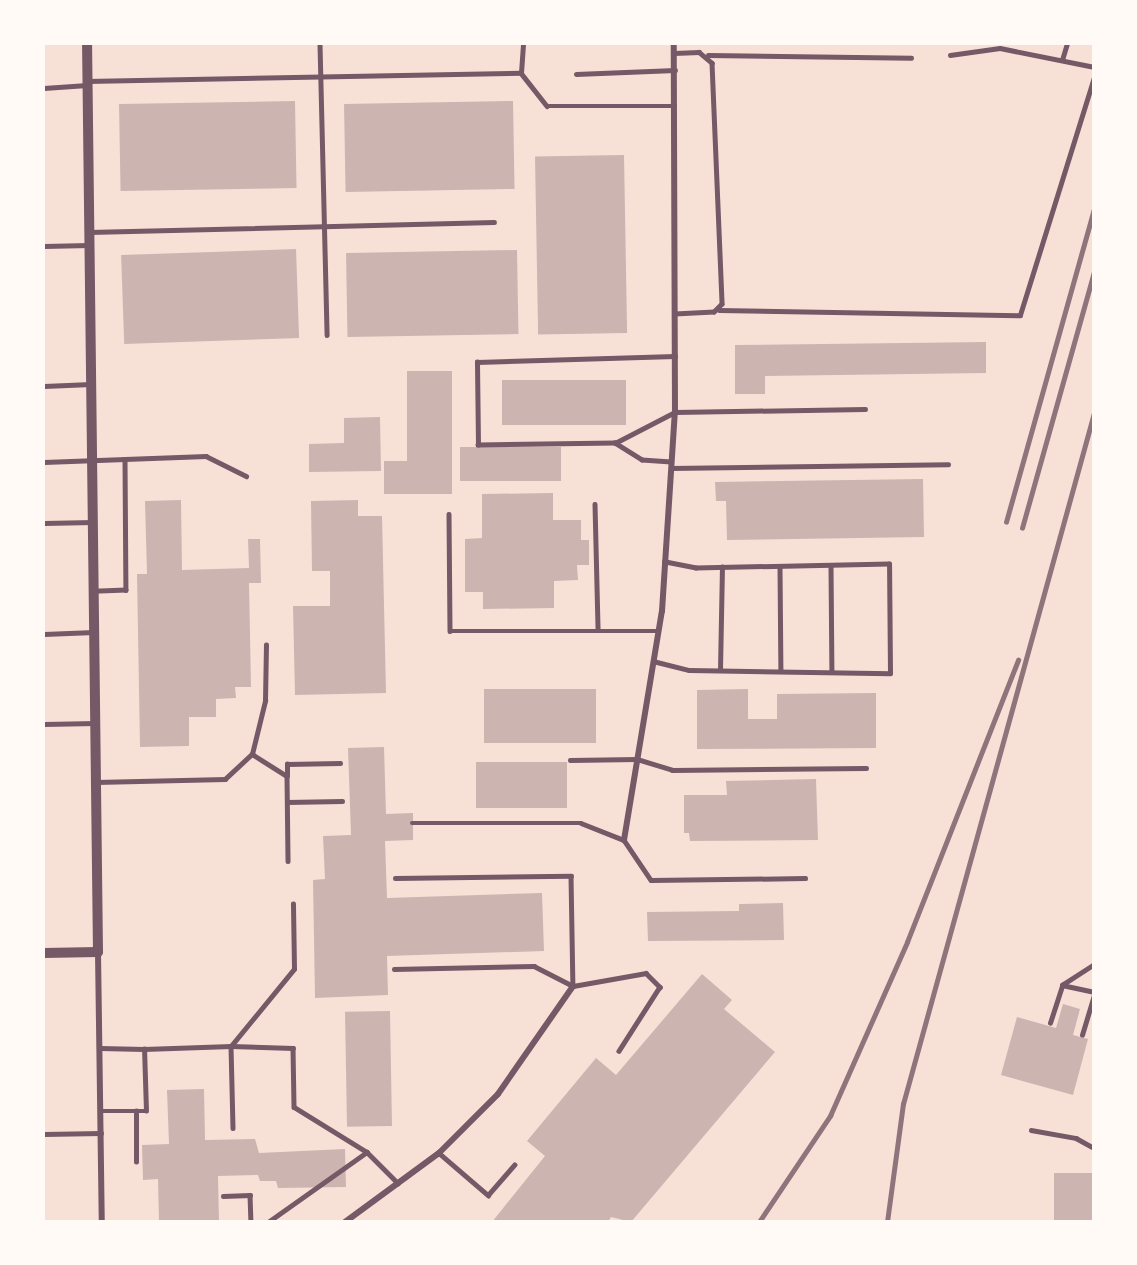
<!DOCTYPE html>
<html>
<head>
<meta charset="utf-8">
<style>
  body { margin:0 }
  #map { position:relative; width:1137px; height:1265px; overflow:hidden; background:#f7e1d7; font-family:Signika,sans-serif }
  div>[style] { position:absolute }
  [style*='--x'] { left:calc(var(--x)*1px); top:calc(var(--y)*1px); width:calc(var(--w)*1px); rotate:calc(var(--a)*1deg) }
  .building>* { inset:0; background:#ccb4b1; transform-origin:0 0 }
  .service>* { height:4.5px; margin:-2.25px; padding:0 2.25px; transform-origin:2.25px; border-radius:2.25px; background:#755966 }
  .minor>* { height:6px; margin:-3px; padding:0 3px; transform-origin:3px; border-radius:3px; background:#755966 }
  .tertiary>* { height:10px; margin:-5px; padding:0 5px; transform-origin:5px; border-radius:5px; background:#755966 }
  .rail>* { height:4.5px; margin:-2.25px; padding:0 2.25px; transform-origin:2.25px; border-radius:2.25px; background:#8f747c }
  span { translate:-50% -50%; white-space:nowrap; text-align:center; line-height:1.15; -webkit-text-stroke:6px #fffaf5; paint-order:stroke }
  .frame { position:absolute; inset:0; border:45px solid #fffaf5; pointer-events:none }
</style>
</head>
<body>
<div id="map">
  <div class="building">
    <i style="left:295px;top:101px;width:87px;height:176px;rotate:89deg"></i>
    <i style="left:513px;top:101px;width:88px;height:169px;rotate:89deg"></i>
    <i style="left:624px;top:155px;width:178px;height:89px;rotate:89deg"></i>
    <i style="left:296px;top:249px;width:89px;height:175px;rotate:88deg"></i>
    <i style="left:517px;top:250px;width:84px;height:171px;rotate:89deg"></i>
    <i style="clip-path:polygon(986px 342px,986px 373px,765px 376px,765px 394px,735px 394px,735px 345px)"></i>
    <i style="clip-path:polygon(407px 371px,452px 371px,452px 494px,384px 494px,384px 461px,407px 461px)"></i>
    <i style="left:502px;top:380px;width:124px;height:45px"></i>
    <i style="clip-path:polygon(380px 417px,381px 471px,309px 472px,309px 444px,344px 443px,344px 418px)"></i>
    <i style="left:561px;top:447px;width:34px;height:101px;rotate:90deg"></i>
    <i style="clip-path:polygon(923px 479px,924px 537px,727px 540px,726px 501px,716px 501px,715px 482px)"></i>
    <i style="clip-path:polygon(553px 493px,553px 520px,581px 520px,581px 540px,589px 540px,589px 565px,577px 565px,578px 580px,554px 581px,554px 608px,483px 609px,483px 592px,465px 592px,465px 539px,482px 538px,482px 494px)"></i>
    <i style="clip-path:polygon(181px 500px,182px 570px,249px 568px,248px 539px,260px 539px,261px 583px,249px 583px,251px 687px,235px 687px,236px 698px,216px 699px,216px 717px,189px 717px,189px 746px,140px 747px,137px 574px,147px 574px,145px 501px)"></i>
    <i style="clip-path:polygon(358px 500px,358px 516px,382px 516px,386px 693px,295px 695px,293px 606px,330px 606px,330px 571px,312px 571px,311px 501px)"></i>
    <i style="left:484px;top:689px;width:112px;height:54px"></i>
    <i style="clip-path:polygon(748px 689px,748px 719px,777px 719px,777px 694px,876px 693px,876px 748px,697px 749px,697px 690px)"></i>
    <i style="clip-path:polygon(384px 747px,386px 814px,413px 813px,413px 840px,385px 841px,387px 898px,542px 893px,544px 951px,387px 956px,388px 995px,315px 998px,313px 880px,325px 879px,323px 836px,351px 835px,348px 748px)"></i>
    <i style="left:476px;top:762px;width:91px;height:46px"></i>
    <i style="clip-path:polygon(816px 779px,818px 840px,690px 841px,689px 833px,684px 833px,684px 795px,727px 795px,726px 781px)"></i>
    <i style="clip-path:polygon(783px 903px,784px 940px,648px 941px,647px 912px,739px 911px,739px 904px)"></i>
    <i style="clip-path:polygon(702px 974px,732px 1000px,724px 1009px,775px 1052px,631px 1222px,611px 1217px,608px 1222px,492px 1222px,545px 1156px,527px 1141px,596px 1058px,616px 1075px)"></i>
    <i style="clip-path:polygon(1063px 1004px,1080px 1009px,1073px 1035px,1088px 1039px,1073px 1095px,1001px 1075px,1017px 1017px,1056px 1028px)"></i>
    <i style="left:390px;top:1011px;width:115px;height:45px;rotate:89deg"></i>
    <i style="clip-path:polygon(204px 1089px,205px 1140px,255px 1139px,259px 1153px,345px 1149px,346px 1187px,278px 1188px,276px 1181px,260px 1181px,258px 1175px,218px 1176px,219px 1222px,159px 1222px,158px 1179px,143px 1180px,142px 1145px,169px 1144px,167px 1090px)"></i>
    <i style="left:1094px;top:1173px;width:49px;height:40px;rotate:90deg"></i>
  </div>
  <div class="service">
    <i style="--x:320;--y:44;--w:291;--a:88.6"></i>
    <i style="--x:674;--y:53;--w:25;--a:-2"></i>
    <i style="--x:699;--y:52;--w:17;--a:40"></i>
    <i style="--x:712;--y:63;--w:241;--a:87.6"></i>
    <i style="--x:722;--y:304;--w:11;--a:135"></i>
    <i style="--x:714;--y:312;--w:39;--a:177"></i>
    <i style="--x:708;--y:55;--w:203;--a:0.8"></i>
    <i style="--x:950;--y:55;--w:50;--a:-8"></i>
    <i style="--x:1000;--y:48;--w:96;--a:11.4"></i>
    <i style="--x:1062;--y:60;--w:17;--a:-73"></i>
    <i style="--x:521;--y:73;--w:29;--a:-86"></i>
    <i style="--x:576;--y:74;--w:99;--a:-2.3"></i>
    <i style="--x:87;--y:81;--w:434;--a:-1.1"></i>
    <i style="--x:521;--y:73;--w:42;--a:51.8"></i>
    <i style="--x:547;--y:106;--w:128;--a:0"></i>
    <i style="--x:44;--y:88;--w:43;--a:-4"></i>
    <i style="--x:89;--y:232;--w:405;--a:-1.4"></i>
    <i style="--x:44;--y:246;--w:45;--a:-1.3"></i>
    <i style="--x:719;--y:310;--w:301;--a:1"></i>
    <i style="--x:1020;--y:315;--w:249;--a:-72.7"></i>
    <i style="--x:44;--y:386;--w:47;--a:-2.4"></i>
    <i style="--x:615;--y:443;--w:68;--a:-27.3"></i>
    <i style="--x:675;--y:412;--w:190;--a:-0.9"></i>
    <i style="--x:125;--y:459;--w:81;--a:-2.1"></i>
    <i style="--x:206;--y:456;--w:45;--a:26.6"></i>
    <i style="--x:44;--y:462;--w:81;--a:-2.1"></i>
    <i style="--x:125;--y:459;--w:131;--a:89.6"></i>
    <i style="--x:126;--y:590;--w:32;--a:178"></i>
    <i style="--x:671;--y:462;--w:29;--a:-176"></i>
    <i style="--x:642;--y:460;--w:32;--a:-148"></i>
    <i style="--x:615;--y:443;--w:137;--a:179.2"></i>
    <i style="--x:478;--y:445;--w:83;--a:-90.7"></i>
    <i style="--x:477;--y:362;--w:198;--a:-1.7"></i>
    <i style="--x:671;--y:468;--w:277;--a:-0.8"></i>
    <i style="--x:595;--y:504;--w:125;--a:88.6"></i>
    <i style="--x:449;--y:514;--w:117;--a:89.5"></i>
    <i style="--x:450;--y:631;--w:208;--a:0"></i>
    <i style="--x:44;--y:523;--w:49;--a:-1.2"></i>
    <i style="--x:780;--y:566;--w:105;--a:89.5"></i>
    <i style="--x:831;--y:566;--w:106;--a:89.5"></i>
    <i style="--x:44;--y:634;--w:50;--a:-2.3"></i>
    <i style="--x:653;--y:661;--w:37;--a:14"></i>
    <i style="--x:689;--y:670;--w:201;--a:0.9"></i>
    <i style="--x:890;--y:673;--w:109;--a:-90.5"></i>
    <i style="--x:889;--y:564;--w:193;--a:178.8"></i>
    <i style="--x:696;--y:568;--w:32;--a:-169"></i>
    <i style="--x:720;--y:670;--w:103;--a:-88.9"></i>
    <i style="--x:44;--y:724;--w:52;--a:-1.1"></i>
    <i style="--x:252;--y:754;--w:41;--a:32.2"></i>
    <i style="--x:287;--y:776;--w:85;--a:89.3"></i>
    <i style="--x:570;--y:760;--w:67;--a:-0.9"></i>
    <i style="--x:637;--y:759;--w:37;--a:17"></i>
    <i style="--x:672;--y:770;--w:194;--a:-0.6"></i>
    <i style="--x:287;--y:776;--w:12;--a:-90"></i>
    <i style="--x:287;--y:764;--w:53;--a:-1.1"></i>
    <i style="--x:96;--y:782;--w:129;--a:-1.3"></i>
    <i style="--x:225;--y:779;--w:37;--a:-43"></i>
    <i style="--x:252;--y:754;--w:55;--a:-76.2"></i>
    <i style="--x:265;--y:701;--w:56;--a:-89"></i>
    <i style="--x:287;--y:802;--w:55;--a:-1"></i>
    <i style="--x:412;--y:823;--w:169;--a:0"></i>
    <i style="--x:581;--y:823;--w:46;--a:21.6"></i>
    <i style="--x:624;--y:840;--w:48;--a:56"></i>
    <i style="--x:651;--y:880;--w:154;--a:-0.7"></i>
    <i style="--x:395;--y:878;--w:176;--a:-0.7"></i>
    <i style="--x:571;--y:876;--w:110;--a:89"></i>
    <i style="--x:394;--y:969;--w:140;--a:-1.2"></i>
    <i style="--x:534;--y:966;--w:44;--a:27.1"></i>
    <i style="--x:573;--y:986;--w:74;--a:-10.1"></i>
    <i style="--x:646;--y:973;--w:20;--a:45"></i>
    <i style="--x:660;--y:987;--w:76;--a:122.6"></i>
    <i style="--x:1062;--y:985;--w:33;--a:12"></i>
    <i style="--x:1050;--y:1023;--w:40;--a:-72"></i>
    <i style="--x:1062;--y:985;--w:38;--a:-33"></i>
    <i style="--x:1082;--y:1035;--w:42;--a:-73.3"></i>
    <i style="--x:231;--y:1046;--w:62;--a:1.8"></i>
    <i style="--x:293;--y:1048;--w:59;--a:89"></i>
    <i style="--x:294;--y:1107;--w:86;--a:31.7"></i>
    <i style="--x:231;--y:1046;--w:99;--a:-50.7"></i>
    <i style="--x:294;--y:969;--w:65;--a:-90.9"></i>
    <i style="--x:100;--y:1048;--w:44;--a:1.3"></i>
    <i style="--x:100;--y:1111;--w:46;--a:0"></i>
    <i style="--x:146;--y:1111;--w:62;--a:-91.8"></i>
    <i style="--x:144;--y:1049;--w:87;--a:-2"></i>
    <i style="--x:231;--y:1046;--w:82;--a:88.6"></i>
    <i style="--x:1031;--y:1130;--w:46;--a:10.1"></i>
    <i style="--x:1076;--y:1138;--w:21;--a:29"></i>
    <i style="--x:44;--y:1134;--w:57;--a:-1"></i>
    <i style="--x:439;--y:1153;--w:65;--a:40.6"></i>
    <i style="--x:488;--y:1195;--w:40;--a:-49"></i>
    <i style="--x:136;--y:1162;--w:51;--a:-90"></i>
    <i style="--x:223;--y:1196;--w:27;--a:-2"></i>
    <i style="--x:250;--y:1195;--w:27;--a:88"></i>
    <i style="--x:268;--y:1222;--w:121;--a:-35.3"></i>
    <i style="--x:367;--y:1152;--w:44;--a:45"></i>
  </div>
  <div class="minor">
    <i style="--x:624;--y:840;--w:232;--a:-80.6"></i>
    <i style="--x:662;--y:611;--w:199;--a:-86.3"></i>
    <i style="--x:675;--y:412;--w:368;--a:-90.2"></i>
    <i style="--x:98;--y:952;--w:270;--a:89.2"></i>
    <i style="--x:345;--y:1222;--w:117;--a:-36.3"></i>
    <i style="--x:439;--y:1153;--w:83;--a:-45"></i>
    <i style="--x:498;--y:1094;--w:131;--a:-55.2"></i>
  </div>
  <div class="tertiary">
    <i style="--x:44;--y:953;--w:54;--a:-1.1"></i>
    <i style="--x:98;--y:952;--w:908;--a:-90.69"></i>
  </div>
  <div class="rail">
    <i style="--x:1006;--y:522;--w:326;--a:-74.3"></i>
    <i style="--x:1022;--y:528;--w:266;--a:-74.3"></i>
    <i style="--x:759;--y:1222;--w:128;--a:-56.2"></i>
    <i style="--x:830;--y:1116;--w:190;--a:-66.1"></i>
    <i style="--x:907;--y:942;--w:303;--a:-68.5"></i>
    <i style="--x:887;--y:1222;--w:119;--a:-82.3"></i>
    <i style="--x:903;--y:1104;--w:717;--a:-74.55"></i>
  </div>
  <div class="frame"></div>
</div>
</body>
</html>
